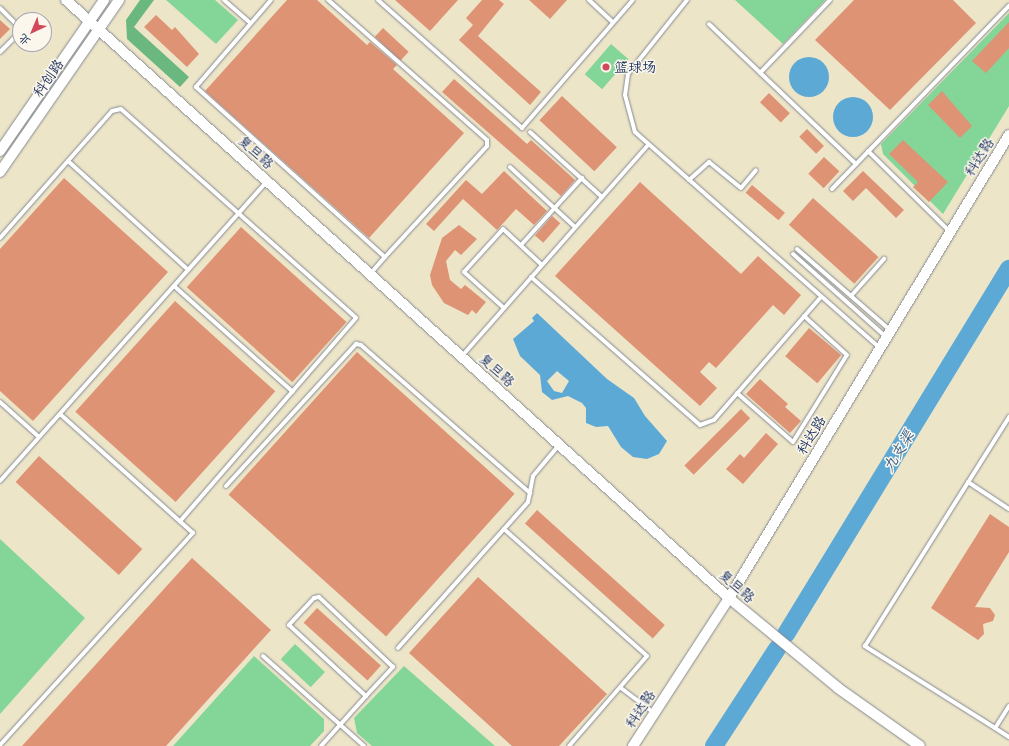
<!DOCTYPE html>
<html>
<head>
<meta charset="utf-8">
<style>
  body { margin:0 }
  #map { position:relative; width:1009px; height:746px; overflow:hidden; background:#ede5c8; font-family:Mali,"LXGW WenKai TC",sans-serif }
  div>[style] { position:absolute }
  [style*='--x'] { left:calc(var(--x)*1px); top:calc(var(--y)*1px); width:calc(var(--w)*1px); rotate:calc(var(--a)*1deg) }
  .green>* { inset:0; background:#83d698; transform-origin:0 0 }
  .forest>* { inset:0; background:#6ab780 }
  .water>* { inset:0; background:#5da9d6 }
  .round { border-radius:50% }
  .river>* { height:18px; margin:-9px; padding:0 9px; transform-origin:9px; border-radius:9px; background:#5da9d6 }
  .building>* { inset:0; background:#df9375; transform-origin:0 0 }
  .roads { filter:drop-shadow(0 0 1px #848a93) drop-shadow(0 0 1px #848a93) }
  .service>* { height:4px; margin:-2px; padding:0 2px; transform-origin:2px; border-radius:2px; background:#fff }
  .tertiary>* { height:10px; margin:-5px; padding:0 5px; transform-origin:5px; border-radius:5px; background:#fff }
  .dots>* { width:11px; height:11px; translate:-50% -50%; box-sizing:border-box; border:2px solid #fbf7ec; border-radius:50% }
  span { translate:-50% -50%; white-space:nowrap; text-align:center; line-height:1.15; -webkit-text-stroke:3px #fbf7ec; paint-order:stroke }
  .poi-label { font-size:14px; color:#1b2f5e }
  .left { translate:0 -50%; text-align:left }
  .street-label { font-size:14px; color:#1b2f5e }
  .water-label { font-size:15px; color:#325a88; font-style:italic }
  .north { position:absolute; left:12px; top:12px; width:40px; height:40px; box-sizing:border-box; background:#fbf7ec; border:1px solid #a1a7b3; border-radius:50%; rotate:224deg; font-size:11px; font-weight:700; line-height:16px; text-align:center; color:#1b2f5e }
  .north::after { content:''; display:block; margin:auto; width:14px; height:18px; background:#d1495b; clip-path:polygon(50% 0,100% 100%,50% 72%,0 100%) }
</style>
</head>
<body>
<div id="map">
  <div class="green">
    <i style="clip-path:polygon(166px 0,215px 0,238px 20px,216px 44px)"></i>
    <i style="clip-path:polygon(735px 0,825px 0,783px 44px)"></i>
    <i style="clip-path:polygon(1009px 13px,1009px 106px,943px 214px,883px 154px,881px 144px)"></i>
    <i style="left:611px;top:44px;width:23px;height:40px;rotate:41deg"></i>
    <i style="clip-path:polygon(0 539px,85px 618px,0 714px)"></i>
    <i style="left:295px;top:644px;width:41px;height:21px;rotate:43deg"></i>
    <i style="clip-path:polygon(254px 656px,324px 719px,324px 731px,310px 746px,173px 746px)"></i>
    <i style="clip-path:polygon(404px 666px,495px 746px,372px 746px,357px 733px,354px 718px)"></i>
  </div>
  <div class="forest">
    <i style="clip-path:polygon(140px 0,154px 0,134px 27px,189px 77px,180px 87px,127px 39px,126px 20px)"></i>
  </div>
  <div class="water">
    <i class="round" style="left:789px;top:57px;width:40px;height:40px"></i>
    <i class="round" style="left:833px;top:97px;width:40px;height:40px"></i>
    <i style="clip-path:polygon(evenodd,537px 313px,607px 379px,634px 398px,645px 416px,667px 441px,659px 454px,647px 459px,633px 457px,621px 447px,608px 426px,596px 427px,586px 423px,586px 408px,582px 403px,568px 396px,552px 400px,542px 392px,540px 375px,520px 356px,513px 339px,534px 321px,532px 318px,537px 313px,557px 371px,569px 381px,562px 393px,554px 391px,547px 381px,557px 371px)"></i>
  </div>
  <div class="river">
    <i style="--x:786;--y:634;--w:428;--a:-58.6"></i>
    <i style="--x:714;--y:746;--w:116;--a:-57"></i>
  </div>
  <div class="building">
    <i style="clip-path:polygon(287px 0,317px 0,367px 45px,370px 42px,397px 65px,393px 69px,464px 133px,369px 238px,205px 91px)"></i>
    <i style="clip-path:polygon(395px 0,458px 0,430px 31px)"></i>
    <i style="clip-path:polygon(482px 0,499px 0,504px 4px,478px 36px,541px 92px,530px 105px,459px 40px,473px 25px,466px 18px)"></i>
    <i style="clip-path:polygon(529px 0,567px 0,550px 19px)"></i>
    <i style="clip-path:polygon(854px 0,953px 0,976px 23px,890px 110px,815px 40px)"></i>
    <i style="clip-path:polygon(156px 15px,172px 30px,175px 27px,199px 54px,187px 67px,144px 27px)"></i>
    <i style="clip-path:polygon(0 20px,10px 29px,0 39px)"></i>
    <i style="clip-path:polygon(1009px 22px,1009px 48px,986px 73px,972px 61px)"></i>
    <i style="left:383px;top:28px;width:35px;height:12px;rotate:43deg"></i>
    <i style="clip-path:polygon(454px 79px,527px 144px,531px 140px,575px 180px,561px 196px,442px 92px)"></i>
    <i style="clip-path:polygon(942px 91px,972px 126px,960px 138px,928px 105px)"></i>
    <i style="left:769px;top:93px;width:29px;height:13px;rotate:44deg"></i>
    <i style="left:562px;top:96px;width:75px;height:33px;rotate:43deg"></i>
    <i style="left:807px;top:129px;width:24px;height:11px;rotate:45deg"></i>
    <i style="clip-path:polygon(903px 140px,948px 182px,929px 202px,913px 187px,918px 182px,889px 154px)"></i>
    <i style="left:824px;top:157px;width:21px;height:23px;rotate:43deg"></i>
    <i style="clip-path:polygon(504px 171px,547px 211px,534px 225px,516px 209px,497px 230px,463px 199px,434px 231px,426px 224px,466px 180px,482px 194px)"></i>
    <i style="clip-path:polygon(863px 171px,904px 210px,896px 218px,866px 188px,853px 201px,843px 191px)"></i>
    <i style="clip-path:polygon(64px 178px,168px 272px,33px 421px,0 391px,0 249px)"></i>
    <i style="clip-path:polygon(640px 182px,741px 274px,758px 256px,801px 295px,784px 315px,773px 305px,716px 368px,709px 362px,700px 372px,717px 388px,700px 406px,555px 276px)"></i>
    <i style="left:752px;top:185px;width:43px;height:10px;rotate:40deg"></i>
    <i style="left:813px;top:198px;width:88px;height:36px;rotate:42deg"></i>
    <i style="left:552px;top:216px;width:11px;height:26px;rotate:41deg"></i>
    <i style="clip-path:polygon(459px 225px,477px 239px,461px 255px,455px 250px,446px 261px,450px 280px,461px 289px,465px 285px,486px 302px,476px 314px,472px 310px,468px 315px,444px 303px,432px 285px,430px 275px,442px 238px)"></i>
    <i style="left:241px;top:227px;width:142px;height:81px;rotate:42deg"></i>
    <i style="left:175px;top:301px;width:135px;height:149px;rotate:42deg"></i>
    <i style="left:809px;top:328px;width:42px;height:37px;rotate:40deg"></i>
    <i style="left:357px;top:352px;width:212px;height:192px;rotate:42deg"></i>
    <i style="clip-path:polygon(760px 379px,788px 404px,785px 407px,801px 421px,790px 433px,746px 394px)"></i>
    <i style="left:741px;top:409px;width:13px;height:80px;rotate:45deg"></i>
    <i style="clip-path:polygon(766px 433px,778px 444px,743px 484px,726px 469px,740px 454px,744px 458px)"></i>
    <i style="left:39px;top:456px;width:139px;height:35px;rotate:42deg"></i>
    <i style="left:537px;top:510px;width:172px;height:18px;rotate:42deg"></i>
    <i style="clip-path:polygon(990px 514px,1009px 527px,1009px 552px,975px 607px,990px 608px,995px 615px,993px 621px,983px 624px,984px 634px,978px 640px,931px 608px)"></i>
    <i style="clip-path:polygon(192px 558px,271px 630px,166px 746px,22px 746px)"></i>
    <i style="clip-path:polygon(478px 577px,607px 694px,559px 746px,512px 746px,409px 653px)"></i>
    <i style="left:317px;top:608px;width:86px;height:20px;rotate:42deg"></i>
  </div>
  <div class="roads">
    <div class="service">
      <i style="--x:224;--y:0;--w:35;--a:41"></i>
      <i style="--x:271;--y:0;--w:115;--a:130.8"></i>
      <i style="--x:196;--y:87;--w:254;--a:42"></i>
      <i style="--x:385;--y:257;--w:151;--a:-47.4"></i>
      <i style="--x:487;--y:146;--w:6;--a:-90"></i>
      <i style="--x:487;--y:140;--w:212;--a:-138.6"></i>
      <i style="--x:378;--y:0;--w:193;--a:41.6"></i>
      <i style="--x:522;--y:128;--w:169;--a:-49.1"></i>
      <i style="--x:589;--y:0;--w:33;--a:43"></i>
      <i style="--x:687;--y:0;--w:95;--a:128.6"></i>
      <i style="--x:628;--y:74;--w:21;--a:98"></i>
      <i style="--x:625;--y:95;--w:38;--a:75"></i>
      <i style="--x:635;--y:132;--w:325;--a:41.4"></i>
      <i style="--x:0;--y:8;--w:27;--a:45"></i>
      <i style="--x:19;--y:27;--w:8;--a:104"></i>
      <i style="--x:17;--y:35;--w:24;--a:135"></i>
      <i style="--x:709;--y:24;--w:203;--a:43.6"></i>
      <i style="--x:760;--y:73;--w:101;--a:-46.2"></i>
      <i style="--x:530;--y:132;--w:97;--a:42.1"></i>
      <i style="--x:868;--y:151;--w:114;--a:44.6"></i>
      <i style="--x:68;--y:161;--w:162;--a:42.2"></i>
      <i style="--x:510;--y:167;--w:88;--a:42.7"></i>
      <i style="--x:689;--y:180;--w:27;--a:-42"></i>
      <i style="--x:709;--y:162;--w:41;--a:39.1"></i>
      <i style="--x:741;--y:188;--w:23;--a:-50"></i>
      <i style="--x:832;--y:189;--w:255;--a:-46"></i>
      <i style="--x:0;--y:238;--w:169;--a:-48.6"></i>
      <i style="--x:112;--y:111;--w:9;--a:-13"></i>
      <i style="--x:121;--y:109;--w:314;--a:41.6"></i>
      <i style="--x:356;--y:318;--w:269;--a:130.9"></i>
      <i style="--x:521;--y:245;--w:91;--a:-47.7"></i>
      <i style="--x:797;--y:249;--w:123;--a:41.1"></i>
      <i style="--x:793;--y:254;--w:125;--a:41.7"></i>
      <i style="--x:371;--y:273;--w:21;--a:-49"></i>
      <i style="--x:531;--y:277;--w:225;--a:41.2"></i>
      <i style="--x:700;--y:425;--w:15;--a:-20"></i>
      <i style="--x:714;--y:420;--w:163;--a:-49"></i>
      <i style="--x:174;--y:286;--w:159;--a:41.7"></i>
      <i style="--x:851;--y:296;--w:50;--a:-48.3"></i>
      <i style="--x:504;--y:308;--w:54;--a:-138"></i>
      <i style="--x:464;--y:272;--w:58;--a:-47.8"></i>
      <i style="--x:503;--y:229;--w:53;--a:42.7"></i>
      <i style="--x:462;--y:356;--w:281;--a:-48.6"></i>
      <i style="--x:737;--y:393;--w:74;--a:41.2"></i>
      <i style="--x:793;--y:442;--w:102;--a:-58.2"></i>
      <i style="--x:847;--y:355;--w:58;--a:-137.8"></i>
      <i style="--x:0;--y:402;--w:52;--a:41.9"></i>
      <i style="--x:0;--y:481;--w:402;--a:-48.3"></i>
      <i style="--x:968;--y:482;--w:49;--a:33.4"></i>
      <i style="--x:226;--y:486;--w:193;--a:-47.5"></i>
      <i style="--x:356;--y:344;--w:5;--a:11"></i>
      <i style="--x:361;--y:345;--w:225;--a:41.2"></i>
      <i style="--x:504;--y:529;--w:191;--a:41.6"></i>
      <i style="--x:647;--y:656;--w:119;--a:130.9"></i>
      <i style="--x:398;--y:648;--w:195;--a:-48.3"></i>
      <i style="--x:528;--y:502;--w:26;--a:-79"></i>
      <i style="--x:533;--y:476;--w:40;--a:-50"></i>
      <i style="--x:263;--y:656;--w:135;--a:41.7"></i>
      <i style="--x:621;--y:688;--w:41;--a:37.1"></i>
      <i style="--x:1009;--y:706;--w:26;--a:122"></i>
      <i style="--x:995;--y:728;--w:17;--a:33"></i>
      <i style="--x:995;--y:728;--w:154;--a:-147.8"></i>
      <i style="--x:865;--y:646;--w:271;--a:-57.8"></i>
      <i style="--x:0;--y:745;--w:287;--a:-47.7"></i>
      <i style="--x:193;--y:533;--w:178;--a:-138.2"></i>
      <i style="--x:321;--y:746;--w:67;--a:-48"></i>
      <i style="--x:366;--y:696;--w:40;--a:-47"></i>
      <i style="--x:393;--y:667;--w:102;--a:-136.6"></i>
      <i style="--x:319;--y:597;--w:5;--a:169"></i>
      <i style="--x:314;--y:598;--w:37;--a:133"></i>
      <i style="--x:289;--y:625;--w:105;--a:42.7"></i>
    </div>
    <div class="tertiary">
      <i style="--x:66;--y:0;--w:893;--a:42.05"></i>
      <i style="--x:729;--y:598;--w:141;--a:39.5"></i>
      <i style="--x:838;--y:688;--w:100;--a:35.3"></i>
      <i style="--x:0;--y:151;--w:183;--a:-55.4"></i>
      <i style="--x:0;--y:172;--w:209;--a:-55.3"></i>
      <i style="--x:633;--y:746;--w:176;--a:-57"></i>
      <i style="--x:729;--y:598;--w:541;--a:-58.84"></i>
    </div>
  </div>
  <div class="dots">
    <i style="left:606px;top:67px;background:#d1495b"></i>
  </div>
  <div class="poi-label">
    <span class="left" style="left:614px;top:67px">篮球场</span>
  </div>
  <div class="street-label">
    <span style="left:48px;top:78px;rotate:-55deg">科创路</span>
    <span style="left:256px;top:152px;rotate:42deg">复旦路</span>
    <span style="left:979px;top:157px;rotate:-58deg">科达路</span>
    <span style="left:497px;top:370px;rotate:42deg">复旦路</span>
    <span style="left:811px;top:435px;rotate:-59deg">科达路</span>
    <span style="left:737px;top:586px;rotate:41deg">复旦路</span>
    <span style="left:640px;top:709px;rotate:-57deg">科达路</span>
  </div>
  <div class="water-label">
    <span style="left:898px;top:451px;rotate:-59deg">九支渠</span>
  </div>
  <div class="north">北</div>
</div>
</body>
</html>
